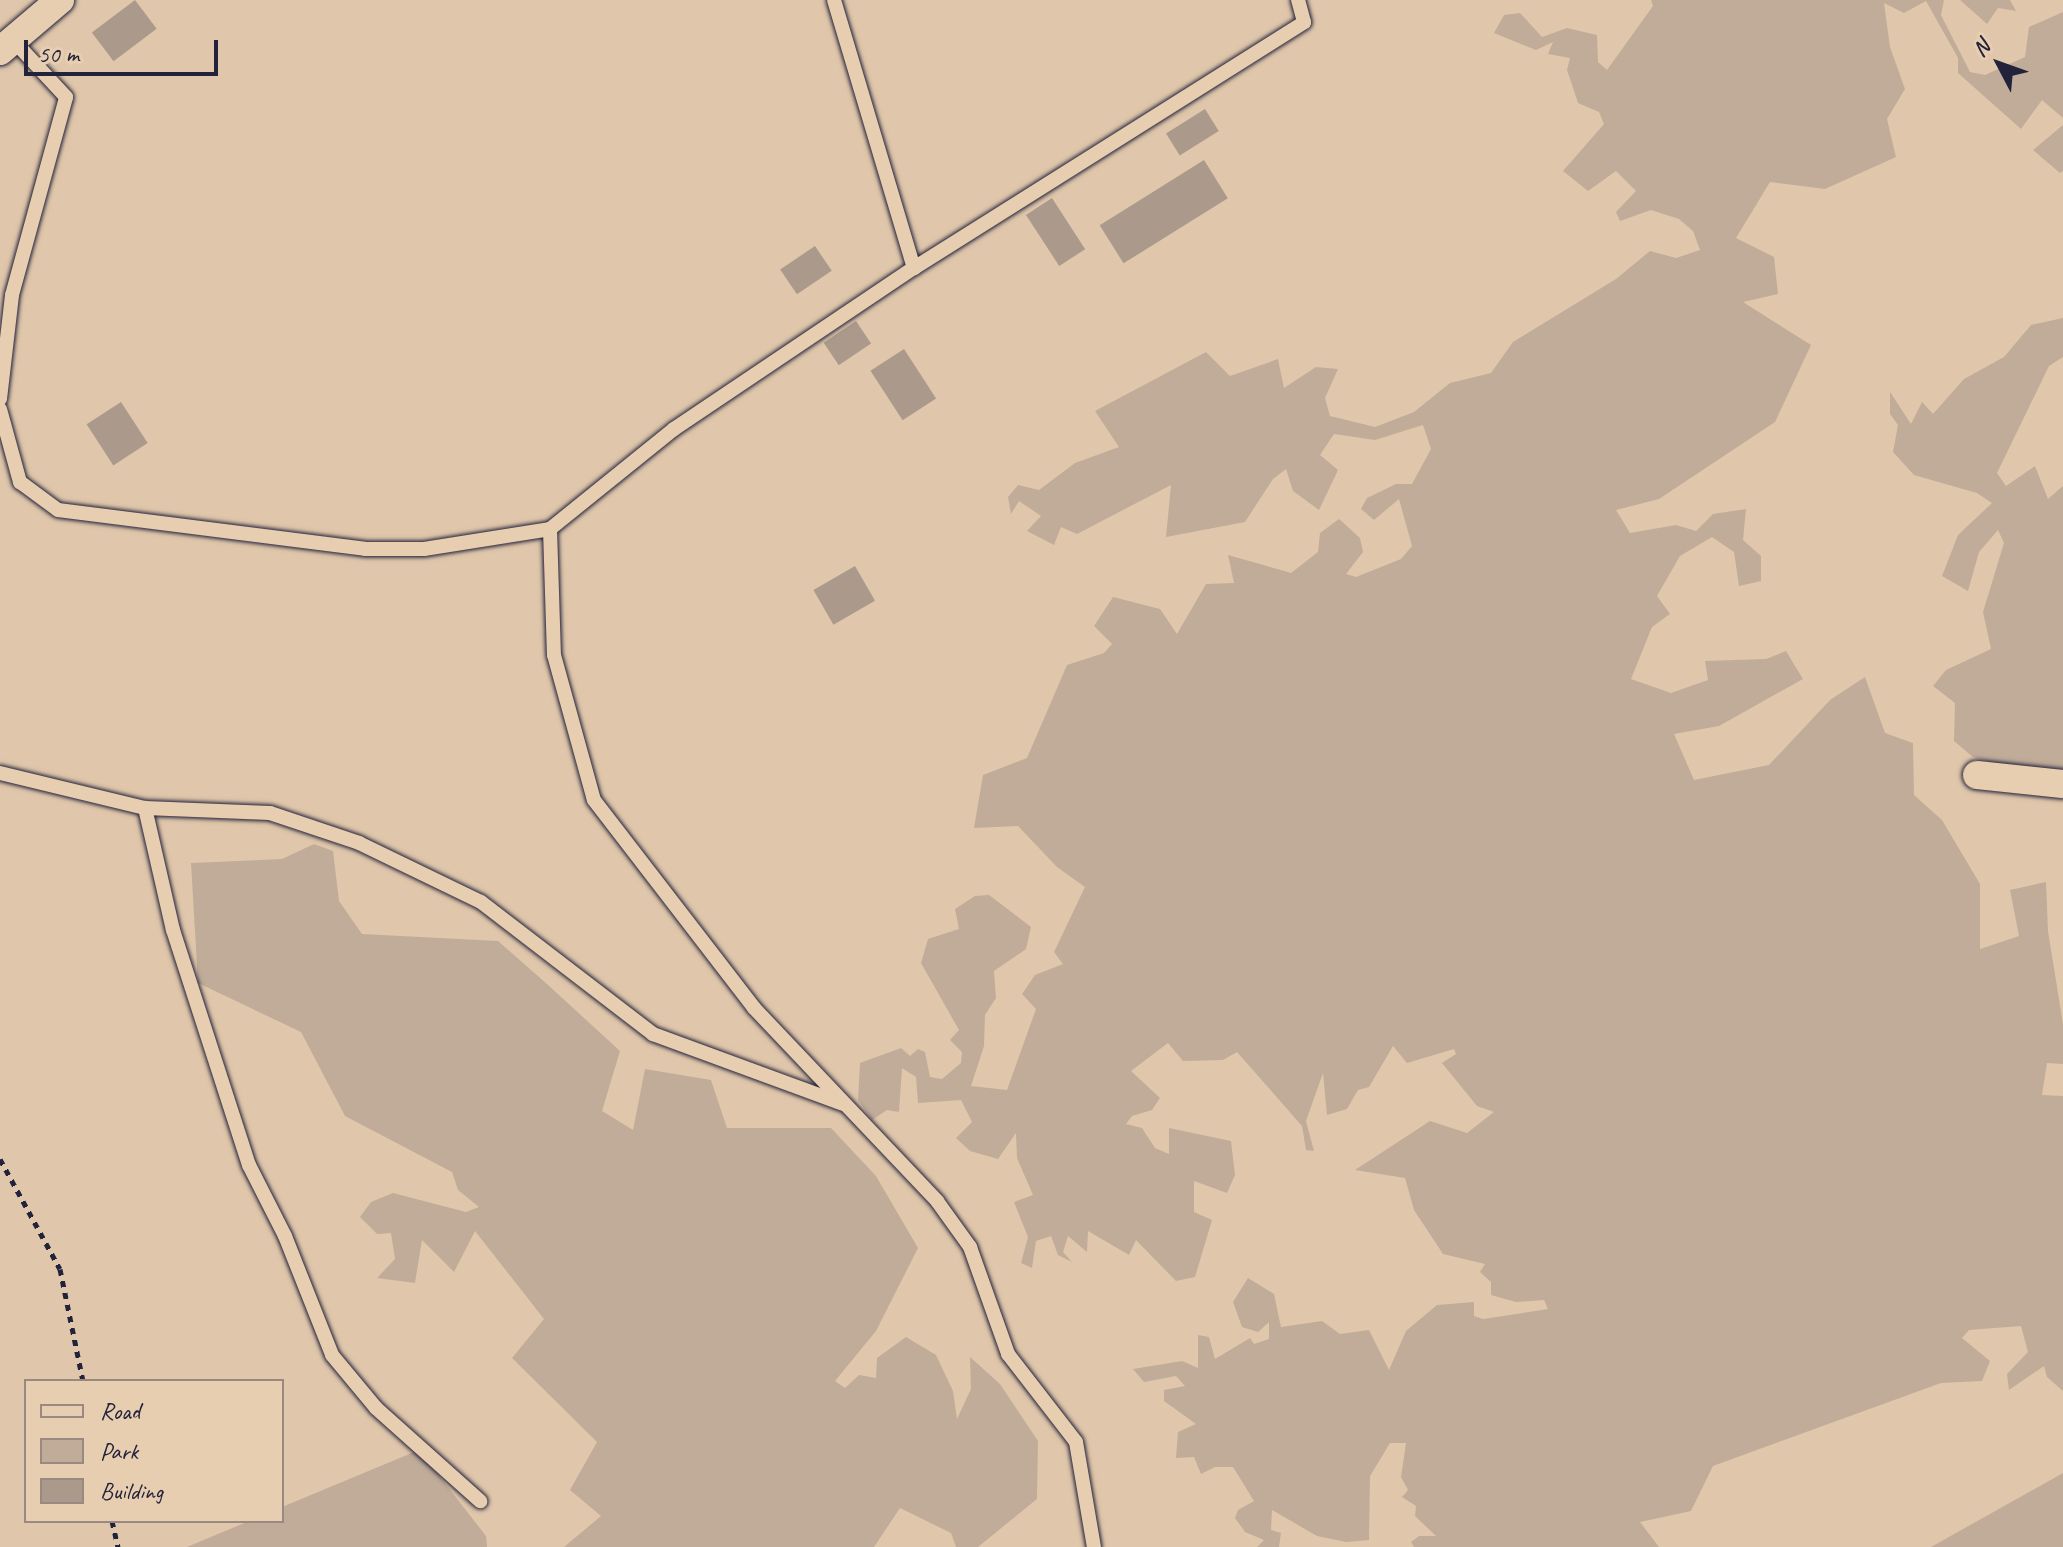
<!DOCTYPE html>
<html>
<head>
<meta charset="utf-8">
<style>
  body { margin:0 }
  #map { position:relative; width:2063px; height:1547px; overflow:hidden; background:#e0c7ab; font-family:Caveat,sans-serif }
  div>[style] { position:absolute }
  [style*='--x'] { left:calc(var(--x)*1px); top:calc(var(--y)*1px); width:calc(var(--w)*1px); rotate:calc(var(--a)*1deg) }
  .green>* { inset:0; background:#c0ac99 }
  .building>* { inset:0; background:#ab9a8c; transform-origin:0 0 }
  .path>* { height:5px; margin-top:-2.5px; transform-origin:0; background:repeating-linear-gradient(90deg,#22223b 0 6px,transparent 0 12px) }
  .roads { filter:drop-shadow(0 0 2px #22223b) drop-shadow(0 0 2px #22223b) }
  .service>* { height:14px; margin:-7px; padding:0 7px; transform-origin:7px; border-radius:7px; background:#e8ceb0 }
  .minor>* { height:28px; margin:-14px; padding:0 14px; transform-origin:14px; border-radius:14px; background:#e8ceb0 }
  span { translate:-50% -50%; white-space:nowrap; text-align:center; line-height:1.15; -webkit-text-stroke:6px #e8ceb0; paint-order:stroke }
  .legend { position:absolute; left:24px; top:1379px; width:260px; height:144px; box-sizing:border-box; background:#e8ceb0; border:2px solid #998981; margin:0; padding:10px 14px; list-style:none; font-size:24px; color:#22223b }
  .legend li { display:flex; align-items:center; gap:16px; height:40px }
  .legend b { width:40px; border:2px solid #998981 }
  .north { position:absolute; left:1959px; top:24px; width:80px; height:80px; -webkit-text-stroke:6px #e8ceb0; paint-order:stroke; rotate:311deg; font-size:22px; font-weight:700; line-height:32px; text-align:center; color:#22223b }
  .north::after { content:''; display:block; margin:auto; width:28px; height:36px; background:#22223b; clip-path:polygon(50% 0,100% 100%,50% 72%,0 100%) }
  .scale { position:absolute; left:24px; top:40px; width:194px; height:36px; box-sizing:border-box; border:4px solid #22223b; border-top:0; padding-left:10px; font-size:24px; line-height:28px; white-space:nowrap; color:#22223b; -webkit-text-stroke:6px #e8ceb0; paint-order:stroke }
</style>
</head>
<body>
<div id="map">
  <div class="green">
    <i style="clip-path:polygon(1651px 0,1944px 0,1941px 15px,1970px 72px,1985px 75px,2025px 57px,2029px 27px,2063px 12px,2063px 118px,2042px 100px,2021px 129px,1958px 73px,1958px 58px,1926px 1px,1904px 13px,1884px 3px,1890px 47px,1905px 89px,1887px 119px,1896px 157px,1825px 189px,1770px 182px,1736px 238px,1774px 257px,1778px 294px,1743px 302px,1811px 345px,1775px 422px,1659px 499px,1616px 510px,1630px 533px,1676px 525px,1696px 531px,1713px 514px,1746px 509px,1743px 540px,1761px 556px,1761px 581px,1739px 586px,1734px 552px,1712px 537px,1680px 556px,1657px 596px,1670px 614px,1652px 627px,1631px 679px,1671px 693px,1708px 680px,1705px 661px,1766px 659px,1786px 651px,1803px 679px,1719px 726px,1674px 734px,1694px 780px,1769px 765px,1830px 700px,1865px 677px,1885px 733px,1913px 743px,1914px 795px,1942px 820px,1980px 884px,1980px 949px,2019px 936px,2010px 890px,2046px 882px,2048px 931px,2063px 1024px,2063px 1064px,2047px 1063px,2042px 1095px,2063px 1096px,2063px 1391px,2047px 1377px,2044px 1366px,2009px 1390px,2007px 1374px,2028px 1352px,2021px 1326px,1969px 1330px,1962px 1338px,1990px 1361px,1982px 1381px,1941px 1383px,1713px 1466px,1691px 1511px,1640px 1522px,1659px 1547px,1414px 1547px,1411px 1542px,1419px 1536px,1436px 1536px,1415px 1516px,1416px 1506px,1402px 1497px,1408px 1490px,1401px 1477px,1406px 1443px,1390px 1443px,1370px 1476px,1369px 1540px,1346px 1542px,1317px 1536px,1272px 1510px,1271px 1530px,1281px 1533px,1279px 1547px,1257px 1547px,1264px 1540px,1245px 1532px,1235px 1518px,1238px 1510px,1254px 1501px,1233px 1467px,1215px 1467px,1201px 1474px,1194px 1457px,1176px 1458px,1178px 1432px,1196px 1424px,1164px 1401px,1164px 1390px,1185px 1386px,1176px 1376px,1144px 1382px,1133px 1369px,1182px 1361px,1198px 1368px,1198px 1335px,1209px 1337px,1215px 1359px,1250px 1338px,1254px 1344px,1269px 1339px,1269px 1322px,1258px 1332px,1242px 1327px,1233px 1302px,1248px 1278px,1274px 1294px,1281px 1327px,1322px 1321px,1340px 1334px,1369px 1330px,1389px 1370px,1406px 1331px,1437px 1305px,1474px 1302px,1474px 1316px,1483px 1319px,1548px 1309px,1544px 1300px,1516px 1302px,1491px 1295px,1491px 1282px,1480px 1272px,1485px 1264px,1443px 1254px,1414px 1210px,1405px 1178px,1355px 1170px,1430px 1121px,1467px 1133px,1494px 1112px,1477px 1106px,1442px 1063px,1456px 1054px,1454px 1049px,1407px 1063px,1393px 1046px,1369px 1087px,1358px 1090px,1347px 1109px,1327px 1115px,1323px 1073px,1306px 1121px,1314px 1151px,1306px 1150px,1302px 1126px,1237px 1052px,1223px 1060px,1183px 1061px,1168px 1043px,1131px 1071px,1160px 1098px,1152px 1110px,1132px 1116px,1126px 1124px,1142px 1128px,1155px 1148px,1169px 1154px,1169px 1128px,1231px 1141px,1235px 1175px,1227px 1193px,1194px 1181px,1194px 1212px,1212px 1220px,1195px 1277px,1176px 1281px,1136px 1240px,1129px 1255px,1088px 1231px,1087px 1252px,1068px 1236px,1063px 1252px,1072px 1262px,1058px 1255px,1051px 1236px,1036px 1241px,1032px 1268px,1021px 1263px,1028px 1237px,1014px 1202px,1033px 1195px,1017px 1158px,1016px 1133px,998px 1159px,970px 1151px,956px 1138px,972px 1122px,961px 1100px,918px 1103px,916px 1077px,902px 1068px,899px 1112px,887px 1110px,872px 1120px,858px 1100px,860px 1063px,901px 1048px,910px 1056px,918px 1049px,925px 1052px,930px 1077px,942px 1079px,961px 1063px,962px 1052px,950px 1040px,959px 1030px,921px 963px,928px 939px,959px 929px,955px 909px,975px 896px,989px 895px,1031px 927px,1026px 949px,994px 971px,996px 998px,985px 1015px,984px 1046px,971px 1086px,1007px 1090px,1036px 1009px,1022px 994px,1035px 975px,1063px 964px,1054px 952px,1085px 887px,1057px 867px,1018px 826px,974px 828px,983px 775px,1027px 758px,1067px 665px,1104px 653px,1112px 644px,1094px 626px,1113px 597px,1160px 609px,1177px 634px,1206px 584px,1234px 583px,1228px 555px,1291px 573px,1318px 552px,1320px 533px,1339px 519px,1360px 538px,1363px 552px,1346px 574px,1356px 577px,1401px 559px,1412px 546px,1399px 499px,1374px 520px,1361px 509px,1367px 498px,1396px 484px,1412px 484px,1431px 449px,1423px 425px,1375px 440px,1334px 434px,1320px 455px,1338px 470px,1319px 510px,1293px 491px,1286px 469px,1273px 479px,1245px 522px,1166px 537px,1171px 485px,1077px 534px,1061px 527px,1054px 545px,1027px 531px,1041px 516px,1019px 501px,1011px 514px,1008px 497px,1018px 485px,1039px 490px,1075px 463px,1119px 447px,1095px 411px,1206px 352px,1230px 376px,1278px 359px,1284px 388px,1316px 367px,1338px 369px,1325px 398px,1330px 416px,1375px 427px,1414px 412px,1450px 383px,1491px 373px,1513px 342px,1616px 279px,1650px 251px,1676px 258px,1700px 250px,1693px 231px,1679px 219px,1651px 210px,1620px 221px,1616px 212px,1636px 191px,1616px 171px,1588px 191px,1563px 171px,1604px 124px,1599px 112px,1578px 103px,1567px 70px,1570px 58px,1548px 54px,1553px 42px,1536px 50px,1494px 33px,1504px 15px,1520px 13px,1542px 37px,1567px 28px,1597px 35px,1598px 62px,1607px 70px,1653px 6px)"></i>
    <i style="clip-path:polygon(1960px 0,2010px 0,2016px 11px,1998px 8px,1987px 24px)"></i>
    <i style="clip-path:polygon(2063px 125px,2063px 171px,2060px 173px,2033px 150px)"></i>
    <i style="clip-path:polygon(2063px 318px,2063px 357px,2049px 366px,1997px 473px,2006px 486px,2035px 466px,2048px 499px,2063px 486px,2063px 769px,2023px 771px,1973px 757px,1954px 741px,1955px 703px,1933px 686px,1946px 670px,1991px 649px,1983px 612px,2004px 543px,1998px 530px,1979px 552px,1968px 591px,1942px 576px,1958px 535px,1992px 503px,1977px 493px,1914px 475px,1893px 452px,1898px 425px,1890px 414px,1890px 392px,1911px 424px,1922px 402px,1933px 414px,1964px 379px,2004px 357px,2031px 325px)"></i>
    <i style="clip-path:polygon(314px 844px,333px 851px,339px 901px,362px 934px,498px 941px,547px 984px,620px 1051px,602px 1111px,633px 1130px,645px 1069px,711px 1080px,727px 1128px,831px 1128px,876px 1176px,918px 1248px,876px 1331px,835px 1381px,845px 1388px,859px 1375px,876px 1378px,877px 1358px,906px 1337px,936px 1355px,953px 1391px,957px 1419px,971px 1389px,970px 1357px,1000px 1384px,1038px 1441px,1037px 1499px,978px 1547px,956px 1547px,951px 1533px,900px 1508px,874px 1547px,564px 1547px,601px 1516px,570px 1490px,597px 1442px,512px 1358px,544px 1319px,475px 1231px,454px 1272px,422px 1240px,415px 1283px,377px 1278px,395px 1259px,391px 1233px,377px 1234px,360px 1217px,371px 1202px,393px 1193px,466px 1212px,479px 1207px,458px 1190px,452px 1172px,345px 1116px,301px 1032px,198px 983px,191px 863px,282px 859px)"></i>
    <i style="clip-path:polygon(419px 1450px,486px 1536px,487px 1547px,187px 1547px,249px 1521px,282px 1521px,282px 1507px)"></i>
    <i style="clip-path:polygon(2063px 1473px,2063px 1547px,1931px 1547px)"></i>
  </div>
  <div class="building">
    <i style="left:135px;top:0;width:36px;height:54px;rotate:53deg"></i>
    <i style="left:1205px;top:109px;width:26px;height:46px;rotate:58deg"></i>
    <i style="left:1204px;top:160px;width:45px;height:123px;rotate:58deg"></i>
    <i style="left:1052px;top:198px;width:61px;height:31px;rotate:57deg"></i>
    <i style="left:815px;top:246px;width:30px;height:42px;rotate:56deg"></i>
    <i style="left:856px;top:321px;width:27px;height:39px;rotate:56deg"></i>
    <i style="left:904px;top:349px;width:59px;height:40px;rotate:57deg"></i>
    <i style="left:121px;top:402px;width:49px;height:41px;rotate:57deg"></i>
    <i style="left:855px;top:566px;width:40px;height:48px;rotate:60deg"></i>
  </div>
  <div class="path">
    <i style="--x:0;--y:1159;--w:125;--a:61.4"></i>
    <i style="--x:60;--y:1269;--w:114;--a:78.4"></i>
    <i style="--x:112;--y:1521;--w:27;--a:77"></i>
  </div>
  <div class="roads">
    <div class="service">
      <i style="--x:834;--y:0;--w:280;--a:73.4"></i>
      <i style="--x:914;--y:268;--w:461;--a:-32.2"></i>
      <i style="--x:1304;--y:22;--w:23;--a:-105"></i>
      <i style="--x:0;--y:399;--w:105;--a:-83.4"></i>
      <i style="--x:12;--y:295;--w:205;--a:-74.7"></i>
      <i style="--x:66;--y:97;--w:78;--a:-132.9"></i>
      <i style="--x:0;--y:409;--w:76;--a:74.7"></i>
      <i style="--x:20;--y:482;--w:47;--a:36.4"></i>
      <i style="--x:58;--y:510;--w:309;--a:7.2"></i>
      <i style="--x:365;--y:549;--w:59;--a:0"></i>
      <i style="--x:424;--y:549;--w:128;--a:-9"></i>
      <i style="--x:550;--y:529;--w:159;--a:-38.9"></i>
      <i style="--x:674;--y:429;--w:289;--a:-33.9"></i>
      <i style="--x:550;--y:529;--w:126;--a:88.2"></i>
      <i style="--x:554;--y:655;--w:150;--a:74.6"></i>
      <i style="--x:594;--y:800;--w:262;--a:52.4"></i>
      <i style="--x:754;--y:1008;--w:266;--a:46.5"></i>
      <i style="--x:937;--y:1201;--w:57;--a:54.3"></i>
      <i style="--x:970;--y:1247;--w:114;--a:70.4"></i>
      <i style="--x:1008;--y:1354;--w:111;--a:52.3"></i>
      <i style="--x:1076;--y:1442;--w:107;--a:80.3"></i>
      <i style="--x:0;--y:773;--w:149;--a:13.6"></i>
      <i style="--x:145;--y:808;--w:125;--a:2.3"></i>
      <i style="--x:270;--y:813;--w:94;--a:18.6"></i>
      <i style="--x:359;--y:843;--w:136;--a:25.8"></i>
      <i style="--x:481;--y:902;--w:217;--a:37.5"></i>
      <i style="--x:653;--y:1034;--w:202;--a:20.2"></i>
      <i style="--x:145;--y:808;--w:125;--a:77.1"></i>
      <i style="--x:173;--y:930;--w:247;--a:72.1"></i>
      <i style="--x:249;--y:1165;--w:80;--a:63.1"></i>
      <i style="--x:285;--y:1236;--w:128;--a:68.4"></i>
      <i style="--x:332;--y:1355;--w:69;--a:50.3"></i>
      <i style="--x:376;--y:1408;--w:140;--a:41.8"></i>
    </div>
    <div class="minor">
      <i style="--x:0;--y:51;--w:79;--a:-40.4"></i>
      <i style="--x:1977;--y:775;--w:86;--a:6"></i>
    </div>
  </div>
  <ul class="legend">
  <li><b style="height:10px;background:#e8ceb0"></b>Road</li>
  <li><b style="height:22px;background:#c0ac99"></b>Park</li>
  <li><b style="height:22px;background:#ab9a8c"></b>Building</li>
  </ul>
  <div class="north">N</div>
  <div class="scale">50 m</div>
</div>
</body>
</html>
